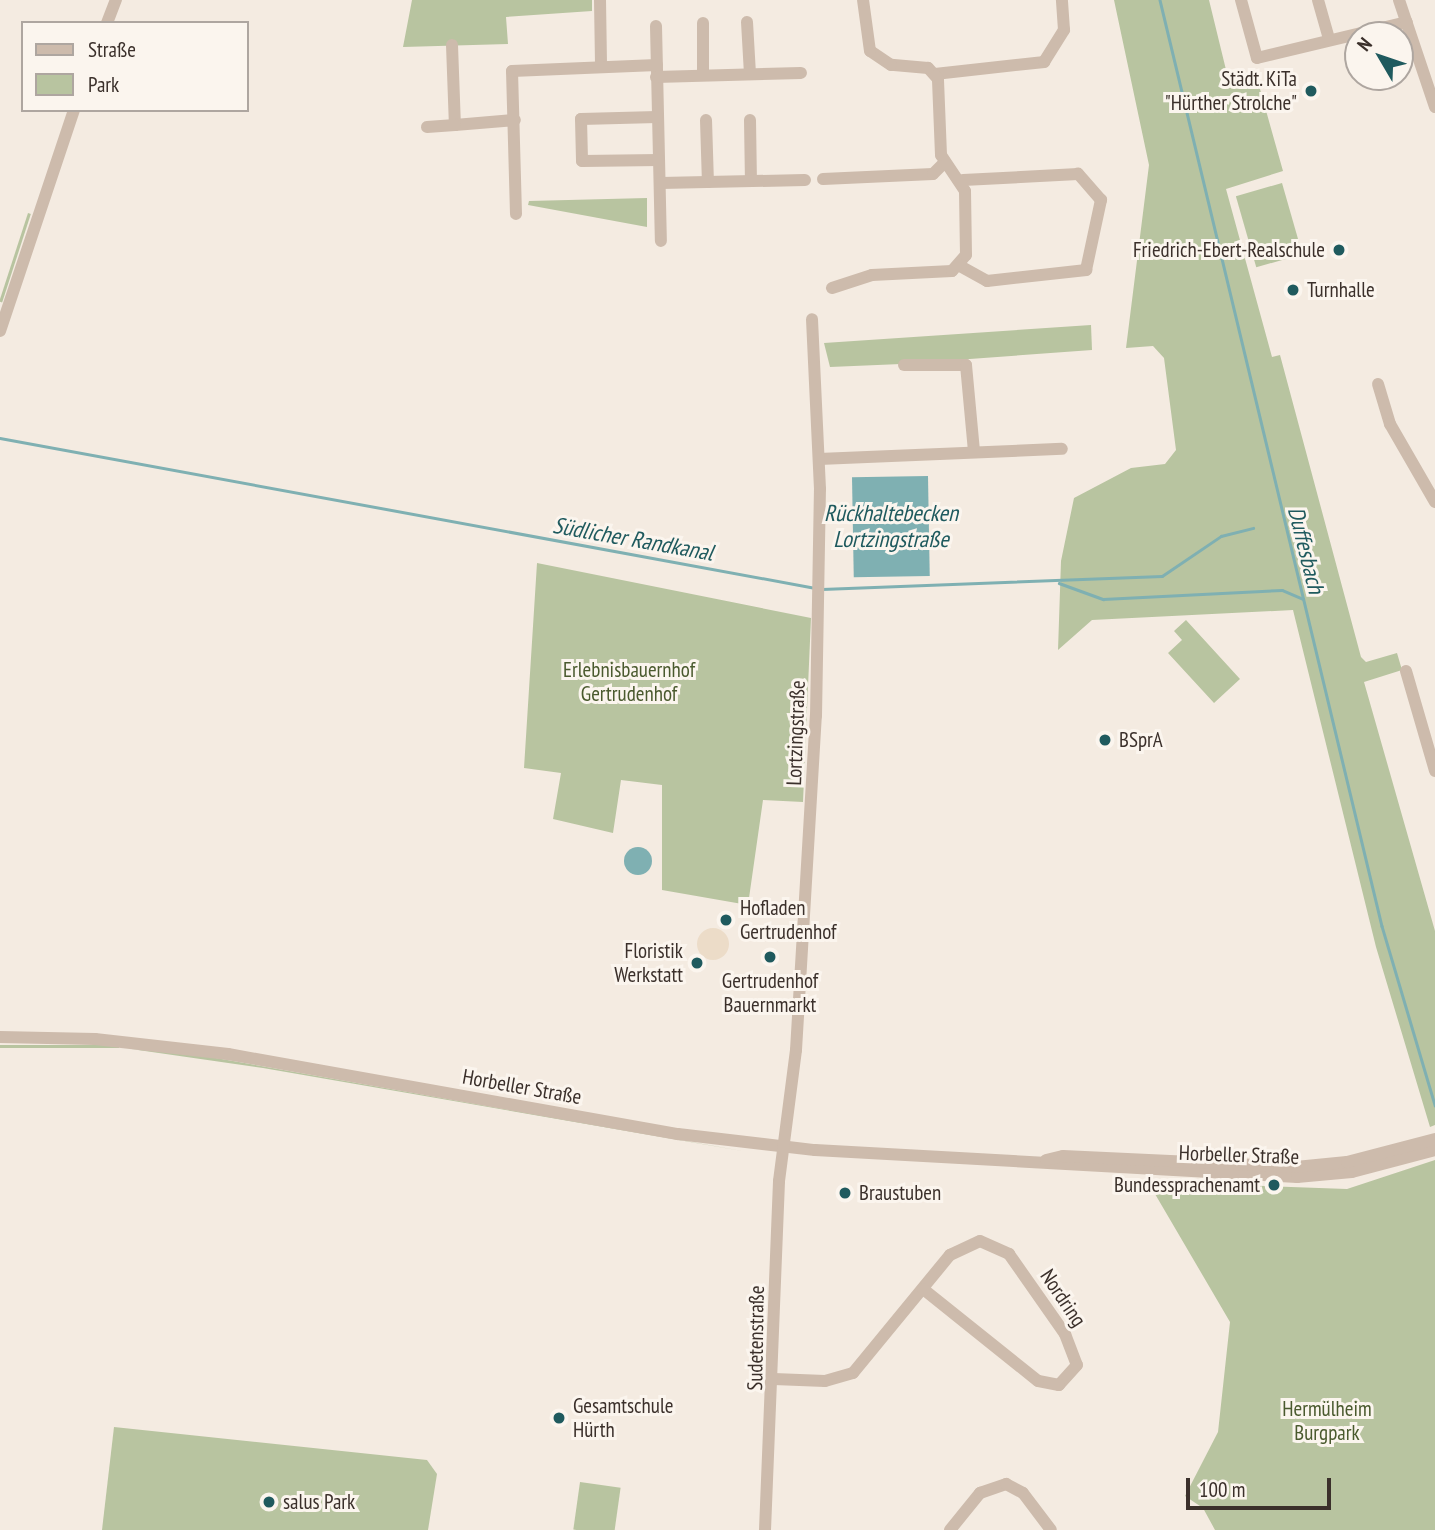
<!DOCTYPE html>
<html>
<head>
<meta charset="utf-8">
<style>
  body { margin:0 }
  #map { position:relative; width:1435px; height:1530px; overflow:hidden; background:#f4ebe1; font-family:"PT Sans Narrow",sans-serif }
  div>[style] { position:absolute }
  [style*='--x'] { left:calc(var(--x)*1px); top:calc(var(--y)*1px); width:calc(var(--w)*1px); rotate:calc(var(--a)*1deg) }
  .green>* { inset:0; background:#b8c4a0; transform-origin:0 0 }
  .plaza>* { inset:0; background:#ecdcc8 }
  .round { border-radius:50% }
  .water>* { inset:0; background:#7fb0b2; transform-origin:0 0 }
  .stream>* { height:2.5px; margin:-1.25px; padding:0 1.25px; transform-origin:1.25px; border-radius:1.25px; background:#7fb0b2 }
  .minor>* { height:12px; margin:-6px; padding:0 6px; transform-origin:6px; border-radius:6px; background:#cdbbac }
  .dots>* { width:19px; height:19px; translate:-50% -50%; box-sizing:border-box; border:4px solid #fbf5ee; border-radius:50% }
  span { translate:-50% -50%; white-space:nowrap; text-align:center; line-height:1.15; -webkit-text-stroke:6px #fbf5ee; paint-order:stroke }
  .poi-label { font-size:21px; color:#3b302b }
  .right { translate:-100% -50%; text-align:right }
  .left { translate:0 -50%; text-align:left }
  .park-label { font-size:21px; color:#4a5a2e }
  .street-label { font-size:21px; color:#3b302b }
  .water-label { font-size:23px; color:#1f5a5e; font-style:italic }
  .legend { position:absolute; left:21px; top:21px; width:228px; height:91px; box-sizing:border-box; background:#fbf5ee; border:2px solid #aea6a0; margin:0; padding:9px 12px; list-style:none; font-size:21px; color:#3b302b }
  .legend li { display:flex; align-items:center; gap:14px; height:35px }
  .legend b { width:35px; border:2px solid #aea6a0 }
  .north { position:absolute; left:1344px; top:21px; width:70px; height:70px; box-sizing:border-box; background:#fbf5ee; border:2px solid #aea6a0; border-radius:50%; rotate:309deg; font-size:19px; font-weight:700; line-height:28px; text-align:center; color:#3b302b }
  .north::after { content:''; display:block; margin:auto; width:24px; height:32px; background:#1f5a5e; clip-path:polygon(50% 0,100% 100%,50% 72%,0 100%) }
  .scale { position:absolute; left:1186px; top:1478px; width:145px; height:32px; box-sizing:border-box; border:4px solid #3b302b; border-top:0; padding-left:9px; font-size:21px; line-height:24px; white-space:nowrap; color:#3b302b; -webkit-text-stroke:5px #fbf5ee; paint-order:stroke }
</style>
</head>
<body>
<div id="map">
  <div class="green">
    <i style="clip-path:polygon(412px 0,592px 0,592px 11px,506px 17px,508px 44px,403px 47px)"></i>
    <i style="clip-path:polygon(1114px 0,1209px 0,1228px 78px,1255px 71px,1272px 132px,1283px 171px,1226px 189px,1272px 357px,1280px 355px,1361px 657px,1366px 662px,1397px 653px,1402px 670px,1364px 682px,1435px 931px,1435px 1125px,1430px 1127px,1376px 947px,1293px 610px,1092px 620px,1058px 650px,1061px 561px,1074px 498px,1131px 468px,1165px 464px,1176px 450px,1164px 358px,1153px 346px,1126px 348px,1149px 165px)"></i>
    <i style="left:1282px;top:183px;width:74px;height:48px;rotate:74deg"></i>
    <i style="clip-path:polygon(647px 198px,647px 227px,528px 205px,529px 201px)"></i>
    <i style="left:28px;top:213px;width:3px;height:93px;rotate:18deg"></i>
    <i style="clip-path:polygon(1091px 325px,1092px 350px,901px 364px,830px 367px,824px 343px)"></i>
    <i style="clip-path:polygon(537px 563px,811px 618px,803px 802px,763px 800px,748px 905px,662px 890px,662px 785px,621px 780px,613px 833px,553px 819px,561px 773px,524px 768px)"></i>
    <i style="clip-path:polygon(1186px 620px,1240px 679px,1214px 703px,1168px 653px,1182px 640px,1174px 631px)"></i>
    <i style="left:0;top:1045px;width:119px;height:3px"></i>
    <i style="clip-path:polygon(131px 1049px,193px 1054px,748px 1152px,263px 1068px)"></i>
    <i style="clip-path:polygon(1435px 1160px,1435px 1530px,1215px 1530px,1203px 1508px,1185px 1496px,1218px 1432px,1230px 1322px,1148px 1182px,1347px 1189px)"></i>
    <i style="clip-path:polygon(114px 1427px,427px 1460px,437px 1474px,428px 1530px,102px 1530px)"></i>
    <i style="left:580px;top:1482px;width:41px;height:48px;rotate:8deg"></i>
  </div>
  <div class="plaza">
    <i class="round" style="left:697px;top:928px;width:32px;height:32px"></i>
  </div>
  <div class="water">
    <i style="left:928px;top:476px;width:100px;height:76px;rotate:89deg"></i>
    <i class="round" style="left:624px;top:847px;width:28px;height:28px"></i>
  </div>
  <div class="stream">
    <i style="--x:1160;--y:0;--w:952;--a:76.52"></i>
    <i style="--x:1382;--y:926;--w:187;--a:73.5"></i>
    <i style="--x:0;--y:438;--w:830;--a:10.42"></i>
    <i style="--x:1059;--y:583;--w:47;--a:20"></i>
    <i style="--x:1103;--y:599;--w:179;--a:-2.9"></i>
    <i style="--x:1282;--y:590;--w:23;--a:23"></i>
    <i style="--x:822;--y:589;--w:340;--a:-2.2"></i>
    <i style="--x:1162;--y:576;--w:71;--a:-34.1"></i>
    <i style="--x:1221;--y:536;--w:33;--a:-14"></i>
  </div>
  <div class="minor">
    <i style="--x:600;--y:0;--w:67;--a:89.1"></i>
    <i style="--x:1241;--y:0;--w:60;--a:74.6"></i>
    <i style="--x:1257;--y:58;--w:154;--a:-13.5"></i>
    <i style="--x:1318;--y:0;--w:41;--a:74.2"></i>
    <i style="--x:1399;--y:0;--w:113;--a:71.4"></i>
    <i style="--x:747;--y:22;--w:52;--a:86.7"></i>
    <i style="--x:107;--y:23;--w:25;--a:-69"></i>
    <i style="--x:703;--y:23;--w:52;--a:90"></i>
    <i style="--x:656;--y:26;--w:215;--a:88.7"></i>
    <i style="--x:452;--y:45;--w:80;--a:87.9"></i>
    <i style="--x:455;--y:125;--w:60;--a:-4.8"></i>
    <i style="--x:935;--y:74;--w:110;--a:-6.3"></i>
    <i style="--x:1044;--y:62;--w:38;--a:-58"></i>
    <i style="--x:1064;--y:30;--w:30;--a:-94"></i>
    <i style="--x:656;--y:77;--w:145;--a:-1.6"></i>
    <i style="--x:657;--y:117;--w:76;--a:178.5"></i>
    <i style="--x:581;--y:119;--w:42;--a:88.6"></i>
    <i style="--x:582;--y:161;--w:77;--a:-0.7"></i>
    <i style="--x:706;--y:120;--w:62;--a:88.2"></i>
    <i style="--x:750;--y:120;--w:61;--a:89.1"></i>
    <i style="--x:427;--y:127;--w:28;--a:-4"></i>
    <i style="--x:823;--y:179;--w:110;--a:-2.6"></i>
    <i style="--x:933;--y:174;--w:17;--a:-45"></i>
    <i style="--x:661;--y:183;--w:144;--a:-1.2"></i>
    <i style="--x:516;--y:214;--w:143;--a:-91.6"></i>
    <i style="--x:512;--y:71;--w:145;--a:-2.4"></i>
    <i style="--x:960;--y:266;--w:31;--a:29"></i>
    <i style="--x:987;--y:281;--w:100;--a:-6.3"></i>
    <i style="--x:1086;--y:270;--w:72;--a:-77.9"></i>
    <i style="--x:1101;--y:200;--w:35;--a:-131"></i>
    <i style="--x:1078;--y:174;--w:115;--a:177"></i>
    <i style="--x:832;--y:288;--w:42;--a:-18"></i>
    <i style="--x:872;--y:275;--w:80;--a:-2.9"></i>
    <i style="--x:952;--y:271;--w:21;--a:-49"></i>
    <i style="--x:966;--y:255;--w:64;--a:-90.9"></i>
    <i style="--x:965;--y:191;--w:43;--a:-123.7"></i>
    <i style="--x:941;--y:155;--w:76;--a:-92.3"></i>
    <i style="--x:938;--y:79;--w:15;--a:-132"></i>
    <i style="--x:928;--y:68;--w:37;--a:-175"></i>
    <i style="--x:891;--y:65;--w:25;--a:-146"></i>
    <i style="--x:870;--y:51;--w:51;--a:-97.8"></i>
    <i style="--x:0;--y:331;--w:233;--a:-71.5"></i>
    <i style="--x:904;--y:365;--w:62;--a:0"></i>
    <i style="--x:966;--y:365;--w:87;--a:84.7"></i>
    <i style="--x:1378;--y:384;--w:42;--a:73.3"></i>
    <i style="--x:1390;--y:424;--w:90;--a:60"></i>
    <i style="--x:819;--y:459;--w:243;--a:-2.4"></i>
    <i style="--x:1406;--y:671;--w:104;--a:73.8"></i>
    <i style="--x:0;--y:1037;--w:95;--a:1.2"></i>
    <i style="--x:95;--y:1039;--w:134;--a:6.4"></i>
    <i style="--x:228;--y:1054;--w:457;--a:10.1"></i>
    <i style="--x:678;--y:1134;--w:138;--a:6.7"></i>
    <i style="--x:815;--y:1150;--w:483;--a:3.2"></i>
    <i style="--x:1297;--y:1177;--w:55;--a:-5.2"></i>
    <i style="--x:1352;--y:1172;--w:86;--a:-14.8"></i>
    <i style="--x:1046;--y:1160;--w:17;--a:-13"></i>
    <i style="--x:1063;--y:1156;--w:233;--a:2.7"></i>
    <i style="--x:1296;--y:1167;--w:51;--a:-5.6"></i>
    <i style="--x:1347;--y:1162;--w:91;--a:-14.6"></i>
    <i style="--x:774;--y:1379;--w:51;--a:2.2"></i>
    <i style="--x:825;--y:1381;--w:29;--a:-16"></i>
    <i style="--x:853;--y:1373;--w:153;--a:-50.6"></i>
    <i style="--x:950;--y:1255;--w:33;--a:-25"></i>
    <i style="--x:980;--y:1241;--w:32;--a:24"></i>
    <i style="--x:1009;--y:1254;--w:98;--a:55"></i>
    <i style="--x:1065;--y:1334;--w:33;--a:69"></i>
    <i style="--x:1077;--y:1365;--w:27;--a:132"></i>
    <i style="--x:1059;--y:1385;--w:21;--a:-169"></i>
    <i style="--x:1038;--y:1381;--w:147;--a:-141.3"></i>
    <i style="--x:765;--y:1530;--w:349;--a:-87.7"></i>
    <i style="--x:779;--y:1181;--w:132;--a:-82.6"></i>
    <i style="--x:796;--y:1050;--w:335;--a:-86.6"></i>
    <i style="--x:816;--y:716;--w:227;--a:-89"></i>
    <i style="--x:820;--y:489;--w:170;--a:-92.7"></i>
    <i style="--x:950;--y:1530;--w:48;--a:-51"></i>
    <i style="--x:980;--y:1493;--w:28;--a:-19"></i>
    <i style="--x:1006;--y:1484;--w:19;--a:28"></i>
    <i style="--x:1023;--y:1493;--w:46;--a:52.9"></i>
  </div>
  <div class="dots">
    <i style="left:1311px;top:91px;background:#1f5a5e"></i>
    <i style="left:1339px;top:250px;background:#1f5a5e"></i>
    <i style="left:1293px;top:290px;background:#1f5a5e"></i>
    <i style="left:1105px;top:740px;background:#1f5a5e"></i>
    <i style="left:726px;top:920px;background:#1f5a5e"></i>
    <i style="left:770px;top:957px;background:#1f5a5e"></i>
    <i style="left:697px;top:963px;background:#1f5a5e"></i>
    <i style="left:1274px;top:1185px;background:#1f5a5e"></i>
    <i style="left:845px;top:1193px;background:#1f5a5e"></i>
    <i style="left:559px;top:1418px;background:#1f5a5e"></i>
    <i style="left:269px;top:1502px;background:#1f5a5e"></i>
  </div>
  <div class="poi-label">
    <span class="right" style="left:1297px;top:91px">Städt. KiTa<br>"Hürther Strolche"</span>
    <span class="right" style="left:1325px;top:250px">Friedrich-Ebert-Realschule</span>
    <span class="left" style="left:1307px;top:290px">Turnhalle</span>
    <span class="left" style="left:1119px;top:740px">BSprA</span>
    <span class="left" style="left:740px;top:920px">Hofladen<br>Gertrudenhof</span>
    <span class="right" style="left:683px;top:963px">Floristik<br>Werkstatt</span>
    <span style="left:770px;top:993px">Gertrudenhof<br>Bauernmarkt</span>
    <span class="right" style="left:1260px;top:1185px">Bundessprachenamt</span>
    <span class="left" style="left:859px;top:1193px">Braustuben</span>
    <span class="left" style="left:573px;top:1418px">Gesamtschule<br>Hürth</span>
    <span class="left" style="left:283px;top:1502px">salus Park</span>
  </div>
  <div class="park-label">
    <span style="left:629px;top:682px">Erlebnisbauernhof<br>Gertrudenhof</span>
    <span style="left:1327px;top:1421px">Hermülheim<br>Burgpark</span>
  </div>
  <div class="street-label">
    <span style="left:796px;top:733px;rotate:-88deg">Lortzingstraße</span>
    <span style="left:522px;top:1087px;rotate:10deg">Horbeller Straße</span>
    <span style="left:1239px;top:1155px;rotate:2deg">Horbeller Straße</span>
    <span style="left:1063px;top:1298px;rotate:56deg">Nordring</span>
    <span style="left:756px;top:1338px;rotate:-89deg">Sudetenstraße</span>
  </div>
  <div class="water-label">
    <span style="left:891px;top:526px">Rückhaltebecken<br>Lortzingstraße</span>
    <span style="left:633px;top:539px;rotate:10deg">Südlicher Randkanal</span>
    <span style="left:1306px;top:550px;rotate:76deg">Duffesbach</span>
  </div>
  <ul class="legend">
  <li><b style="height:9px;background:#cdbbac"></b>Straße</li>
  <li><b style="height:19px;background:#b8c4a0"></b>Park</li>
  </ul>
  <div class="north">N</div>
  <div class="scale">100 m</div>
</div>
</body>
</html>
